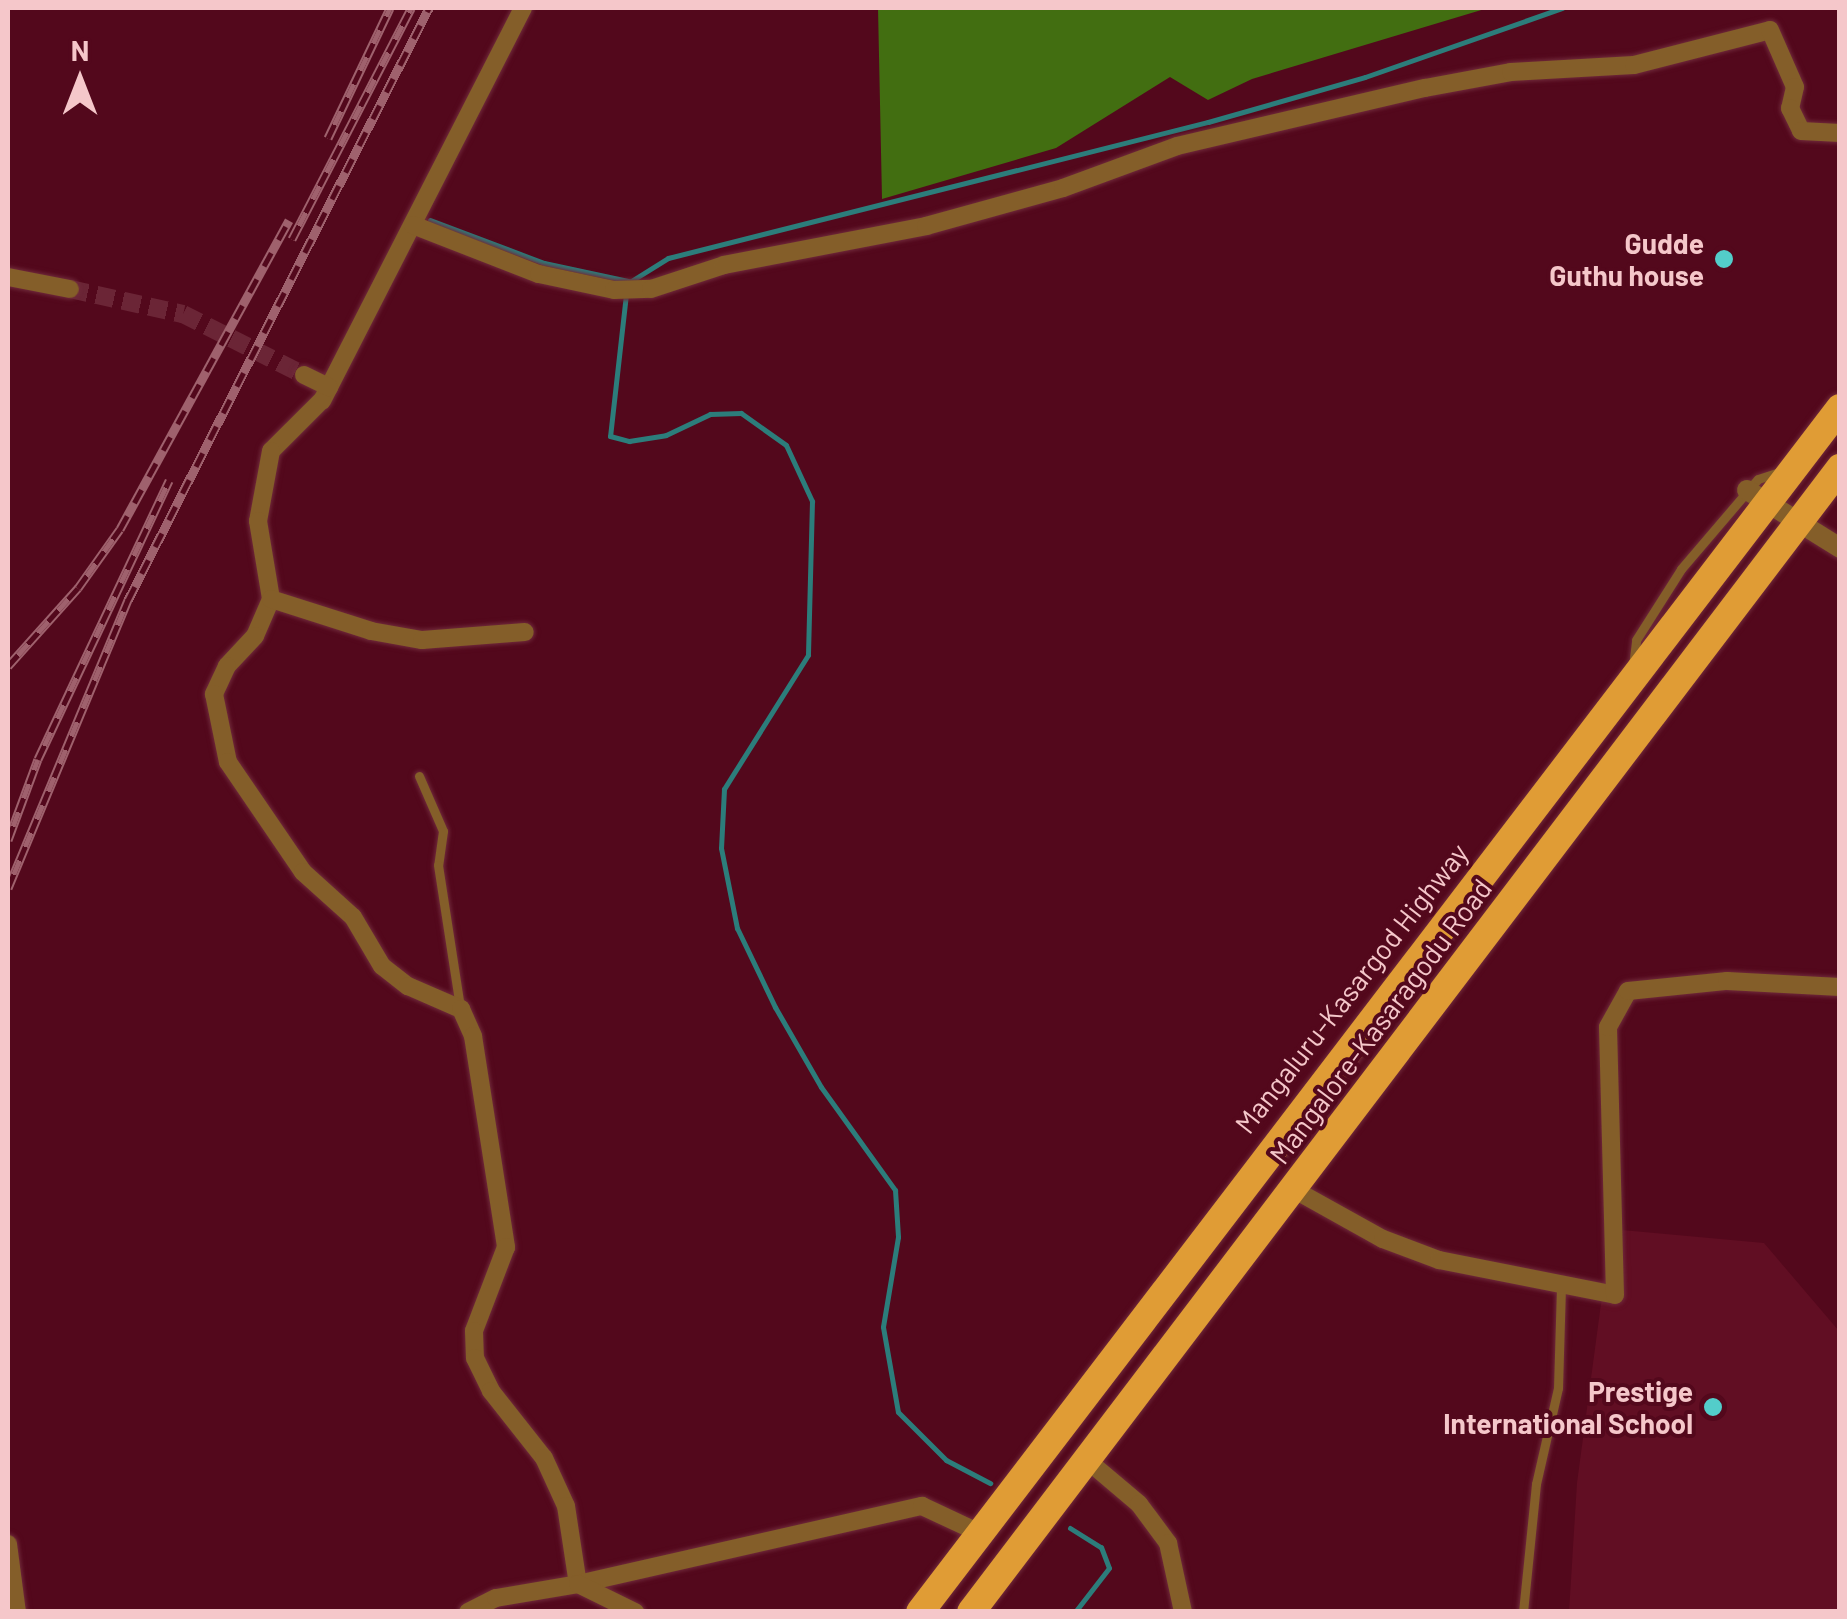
<!DOCTYPE html>
<html>
<head>
<meta charset="utf-8">
<style>
  body { margin:0 }
  #map { position:relative; width:1847px; height:1619px; overflow:hidden; background:#53081c; font-family:Barlow,sans-serif }
  div>[style] { position:absolute }
  [style*='--x'] { left:calc(var(--x)*1px); top:calc(var(--y)*1px); width:calc(var(--w)*1px); rotate:calc(var(--a)*1deg) }
  .built>* { inset:0; background:#610e23 }
  .forest>* { inset:0; background:#426e11 }
  .stream>* { height:5px; margin:-2.5px; padding:0 2.5px; transform-origin:2.5px; border-radius:2.5px; background:#2c7d7b }
  .minor-tunnel>* { height:18px; margin-top:-9px; transform-origin:0; background:repeating-linear-gradient(90deg,#6b2536 0 18px,transparent 0 27px) }
  .roads { filter:drop-shadow(0 0 2px #702a3b) drop-shadow(0 0 2px #702a3b) }
  .service>* { height:9px; margin:-4.5px; padding:0 4.5px; transform-origin:4.5px; border-radius:4.5px; background:#845e29 }
  .minor>* { height:18px; margin:-9px; padding:0 9px; transform-origin:9px; border-radius:9px; background:#845e29 }
  .tertiary>* { height:20px; margin:-10px; padding:0 10px; transform-origin:10px; border-radius:10px; background:#845e29 }
  .trunk>* { height:28px; margin:-14px; padding:0 14px; transform-origin:14px; border-radius:14px; background:#e09c35 }
  .rail>* { height:9px; margin-top:-4.5px; transform-origin:0; background:repeating-linear-gradient(90deg,#53081c 0 15px,#9f616d 0 30px); box-sizing:border-box; border-block:2px solid #9f616d }
  .dots>* { width:28px; height:28px; translate:-50% -50%; box-sizing:border-box; border:5px solid #53081c; border-radius:50% }
  span { translate:-50% -50%; white-space:nowrap; text-align:center; line-height:1.15; -webkit-text-stroke:8px #53081c; paint-order:stroke }
  .poi-label { font-size:28px; color:#f5c7ca; font-weight:700 }
  .right { translate:-100% -50%; text-align:right }
  .street-label { font-size:28px; color:#f5c7ca }
  .frame { position:absolute; inset:0; border:10px solid #f5c7ca; pointer-events:none }
  .north { position:absolute; left:30px; top:30px; width:100px; height:100px; -webkit-text-stroke:8px #53081c; paint-order:stroke; rotate:0deg; font-size:28px; font-weight:700; line-height:40px; text-align:center; color:#f5c7ca }
  .north::after { content:''; display:block; margin:auto; width:35px; height:45px; background:#f5c7ca; clip-path:polygon(50% 0,100% 100%,50% 72%,0 100%) }
</style>
</head>
<body>
<div id="map">
  <div class="built">
    <i style="clip-path:polygon(1611px 1229px,1764px 1243px,1839px 1331px,1839px 1611px,1569px 1612px,1577px 1483px)"></i>
  </div>
  <div class="forest">
    <i style="clip-path:polygon(878px 8px,1488px 8px,1252px 79px,1208px 100px,1170px 77px,1056px 148px,882px 199px)"></i>
  </div>
  <div class="stream">
    <i style="--x:430;--y:220;--w:122;--a:20.7"></i>
    <i style="--x:544;--y:263;--w:87;--a:12"></i>
    <i style="--x:628;--y:283;--w:47;--a:-32"></i>
    <i style="--x:668;--y:258;--w:557;--a:-14.14"></i>
    <i style="--x:1208;--y:122;--w:163;--a:-16"></i>
    <i style="--x:1365;--y:77;--w:209;--a:-19.3"></i>
    <i style="--x:626;--y:294;--w:143;--a:96.4"></i>
    <i style="--x:610;--y:436;--w:20;--a:15"></i>
    <i style="--x:629;--y:441;--w:37;--a:-9"></i>
    <i style="--x:666;--y:435;--w:49;--a:-25.5"></i>
    <i style="--x:710;--y:414;--w:31;--a:-2"></i>
    <i style="--x:741;--y:413;--w:55;--a:35.4"></i>
    <i style="--x:786;--y:445;--w:62;--a:65.1"></i>
    <i style="--x:812;--y:501;--w:154;--a:91.5"></i>
    <i style="--x:808;--y:655;--w:158;--a:122.1"></i>
    <i style="--x:724;--y:789;--w:59;--a:92.9"></i>
    <i style="--x:721;--y:848;--w:82;--a:78.7"></i>
    <i style="--x:737;--y:928;--w:88;--a:64.3"></i>
    <i style="--x:775;--y:1007;--w:92;--a:60.1"></i>
    <i style="--x:821;--y:1087;--w:127;--a:54.3"></i>
    <i style="--x:895;--y:1190;--w:47;--a:86.3"></i>
    <i style="--x:898;--y:1237;--w:91;--a:99.5"></i>
    <i style="--x:883;--y:1327;--w:86;--a:80"></i>
    <i style="--x:898;--y:1412;--w:68;--a:45"></i>
    <i style="--x:946;--y:1460;--w:50;--a:27.6"></i>
    <i style="--x:1070;--y:1528;--w:36;--a:32"></i>
    <i style="--x:1101;--y:1547;--w:22;--a:69"></i>
    <i style="--x:1109;--y:1568;--w:56;--a:127.7"></i>
  </div>
  <div class="minor-tunnel">
    <i style="--x:70;--y:289;--w:116;--a:12.5"></i>
    <i style="--x:183;--y:314;--w:136;--a:26.8"></i>
  </div>
  <div class="roads">
    <div class="service">
      <i style="--x:1633;--y:666;--w:26;--a:-83"></i>
      <i style="--x:1636;--y:640;--w:84;--a:-57.6"></i>
      <i style="--x:1681;--y:569;--w:118;--a:-49.5"></i>
      <i style="--x:1758;--y:479;--w:29;--a:-18"></i>
      <i style="--x:419;--y:776;--w:60;--a:66.4"></i>
      <i style="--x:443;--y:831;--w:34;--a:98"></i>
      <i style="--x:438;--y:865;--w:144;--a:81.2"></i>
      <i style="--x:1523;--y:1612;--w:129;--a:-84.2"></i>
      <i style="--x:1536;--y:1484;--w:98;--a:-77.1"></i>
      <i style="--x:1558;--y:1388;--w:103;--a:-88.3"></i>
    </div>
    <div class="minor">
      <i style="--x:523;--y:8;--w:441;--a:117.1"></i>
      <i style="--x:322;--y:400;--w:72;--a:135"></i>
      <i style="--x:271;--y:451;--w:71;--a:100.5"></i>
      <i style="--x:258;--y:521;--w:79;--a:80.5"></i>
      <i style="--x:271;--y:599;--w:40;--a:113.4"></i>
      <i style="--x:255;--y:636;--w:41;--a:133"></i>
      <i style="--x:227;--y:666;--w:31;--a:115"></i>
      <i style="--x:214;--y:694;--w:69;--a:78.4"></i>
      <i style="--x:228;--y:762;--w:133;--a:55.7"></i>
      <i style="--x:303;--y:872;--w:67;--a:42"></i>
      <i style="--x:353;--y:917;--w:57;--a:59.4"></i>
      <i style="--x:382;--y:966;--w:33;--a:38"></i>
      <i style="--x:408;--y:986;--w:58;--a:23.5"></i>
      <i style="--x:461;--y:1009;--w:30;--a:66"></i>
      <i style="--x:473;--y:1036;--w:214;--a:81.1"></i>
      <i style="--x:506;--y:1247;--w:90;--a:110.9"></i>
      <i style="--x:474;--y:1331;--w:27;--a:88"></i>
      <i style="--x:475;--y:1358;--w:37;--a:64"></i>
      <i style="--x:491;--y:1391;--w:85;--a:51.7"></i>
      <i style="--x:544;--y:1458;--w:53;--a:65.4"></i>
      <i style="--x:566;--y:1506;--w:79;--a:81.3"></i>
      <i style="--x:578;--y:1584;--w:353;--a:-12.8"></i>
      <i style="--x:922;--y:1506;--w:64;--a:25"></i>
      <i style="--x:413;--y:225;--w:135;--a:21.3"></i>
      <i style="--x:539;--y:274;--w:77;--a:12"></i>
      <i style="--x:614;--y:290;--w:37;--a:-2"></i>
      <i style="--x:651;--y:289;--w:77;--a:-18.2"></i>
      <i style="--x:724;--y:265;--w:206;--a:-10.9"></i>
      <i style="--x:926;--y:226;--w:142;--a:-15.5"></i>
      <i style="--x:1063;--y:188;--w:121;--a:-20.2"></i>
      <i style="--x:1177;--y:146;--w:255;--a:-13.2"></i>
      <i style="--x:1425;--y:88;--w:87;--a:-10.5"></i>
      <i style="--x:1511;--y:72;--w:123;--a:-3.3"></i>
      <i style="--x:1634;--y:65;--w:140;--a:-14.4"></i>
      <i style="--x:1770;--y:30;--w:62;--a:66.3"></i>
      <i style="--x:1795;--y:87;--w:22;--a:103"></i>
      <i style="--x:1790;--y:108;--w:25;--a:64"></i>
      <i style="--x:1801;--y:131;--w:39;--a:3"></i>
      <i style="--x:8;--y:277;--w:63;--a:11"></i>
      <i style="--x:304;--y:375;--w:28;--a:26"></i>
      <i style="--x:271;--y:599;--w:105;--a:17.7"></i>
      <i style="--x:371;--y:631;--w:52;--a:10"></i>
      <i style="--x:422;--y:640;--w:103;--a:-4.4"></i>
      <i style="--x:1293;--y:1189;--w:103;--a:29.1"></i>
      <i style="--x:1383;--y:1239;--w:60;--a:20.6"></i>
      <i style="--x:1439;--y:1260;--w:179;--a:11.2"></i>
      <i style="--x:1615;--y:1295;--w:268;--a:-91.5"></i>
      <i style="--x:1608;--y:1027;--w:41;--a:-60.9"></i>
      <i style="--x:1628;--y:991;--w:100;--a:-5.8"></i>
      <i style="--x:1727;--y:981;--w:113;--a:3"></i>
      <i style="--x:1087;--y:1460;--w:68;--a:40.2"></i>
      <i style="--x:1139;--y:1504;--w:49;--a:53.4"></i>
      <i style="--x:1168;--y:1543;--w:71;--a:77.7"></i>
      <i style="--x:8;--y:1544;--w:69;--a:82.5"></i>
      <i style="--x:468;--y:1612;--w:31;--a:-27"></i>
      <i style="--x:496;--y:1598;--w:83;--a:-9.7"></i>
      <i style="--x:578;--y:1584;--w:64;--a:26.2"></i>
    </div>
    <div class="tertiary">
      <i style="--x:1747;--y:490;--w:110;--a:31.9"></i>
    </div>
    <div class="trunk">
      <i style="--x:920;--y:1612;--w:1515;--a:-52.62"></i>
      <i style="--x:971;--y:1612;--w:1437;--a:-52.78"></i>
    </div>
  </div>
  <div class="rail">
    <i style="--x:328;--y:138;--w:144;--a:-64.5"></i>
    <i style="--x:292;--y:239;--w:260;--a:-62.7"></i>
    <i style="--x:8;--y:666;--w:105;--a:-48.1"></i>
    <i style="--x:78;--y:588;--w:72;--a:-54.6"></i>
    <i style="--x:120;--y:529;--w:352;--a:-61.3"></i>
    <i style="--x:8;--y:840;--w:86;--a:-69.7"></i>
    <i style="--x:38;--y:759;--w:308;--a:-64.8"></i>
    <i style="--x:8;--y:888;--w:312;--a:-67.4"></i>
    <i style="--x:128;--y:600;--w:664;--a:-63.05"></i>
  </div>
  <div class="dots">
    <i style="left:1724px;top:259px;background:#53cdca"></i>
    <i style="left:1713px;top:1407px;background:#53cdca"></i>
  </div>
  <div class="poi-label">
    <span class="right" style="left:1704px;top:259px">Gudde<br>Guthu house</span>
    <span class="right" style="left:1693px;top:1407px">Prestige<br>International School</span>
  </div>
  <div class="street-label">
    <span style="left:1351px;top:988px;rotate:-52deg">Mangaluru-Kasargod Highway</span>
    <span style="left:1380px;top:1021px;rotate:-53deg">Mangalore-Kasaragodu Road</span>
  </div>
  <div class="frame"></div>
  <div class="north">N</div>
</div>
</body>
</html>
